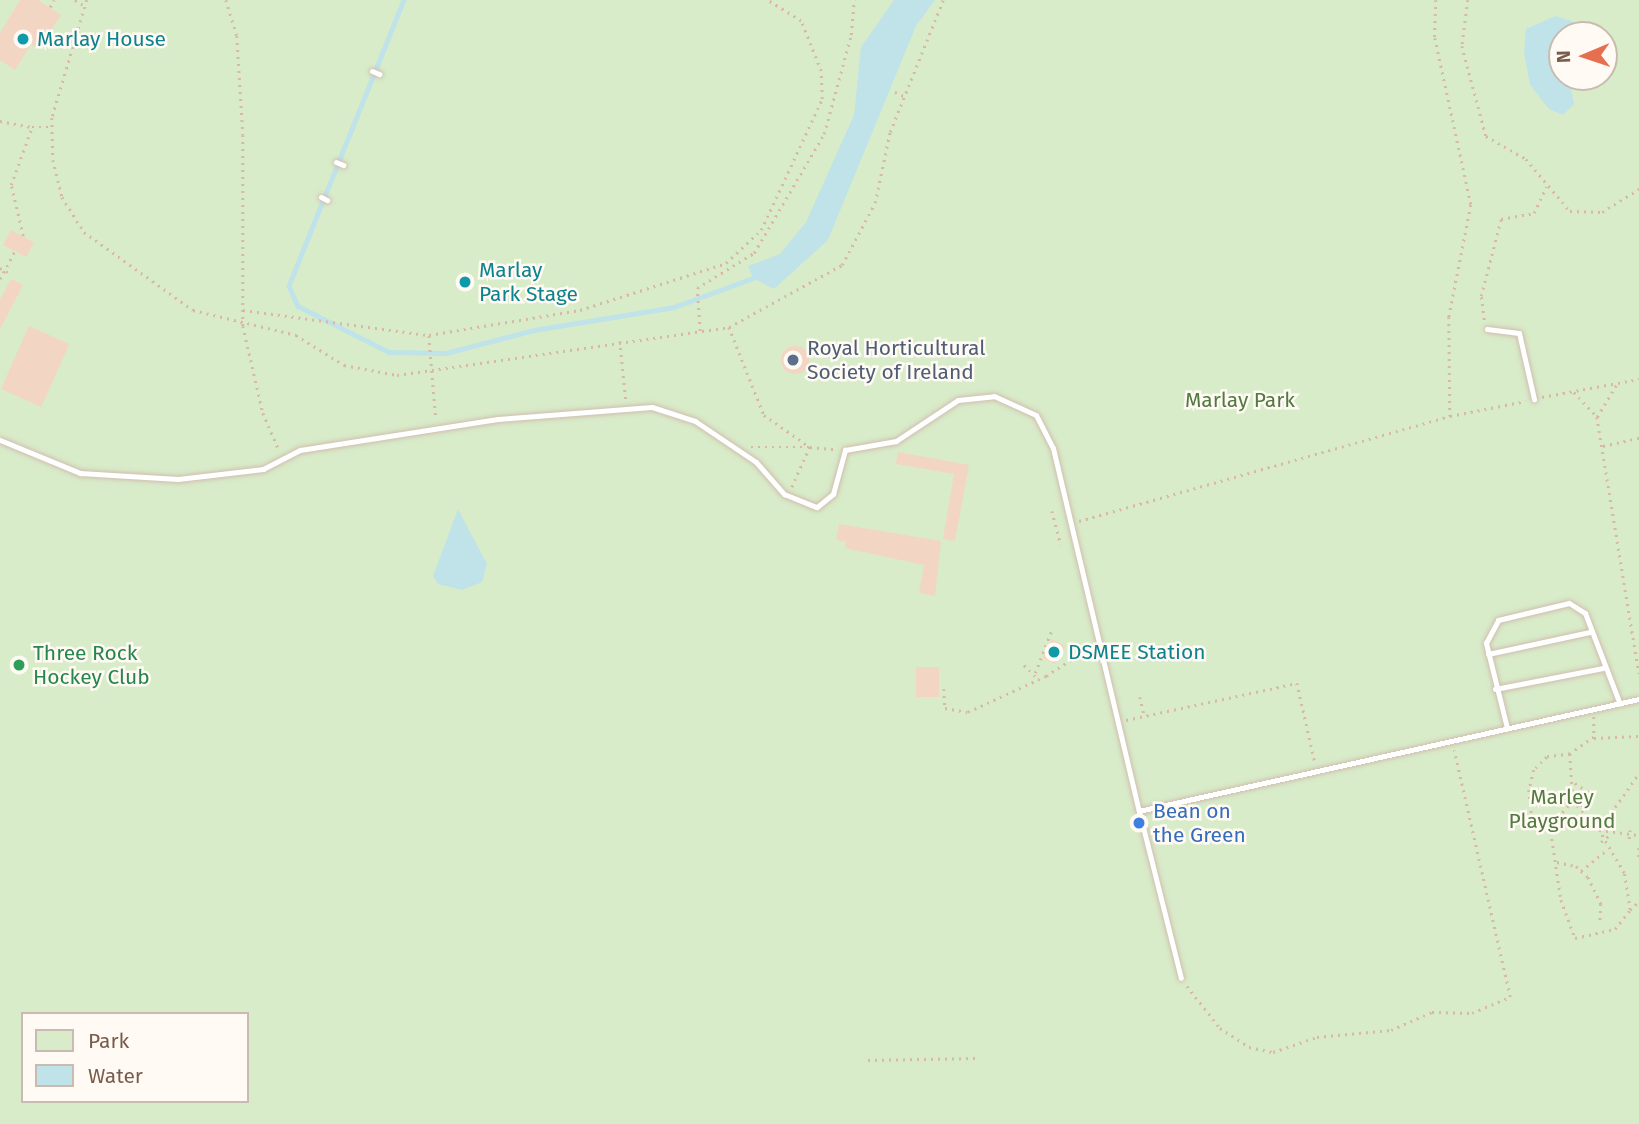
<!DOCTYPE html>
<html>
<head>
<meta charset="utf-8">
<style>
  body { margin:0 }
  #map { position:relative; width:1639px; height:1124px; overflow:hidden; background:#fdf6ec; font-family:"Fira Sans",sans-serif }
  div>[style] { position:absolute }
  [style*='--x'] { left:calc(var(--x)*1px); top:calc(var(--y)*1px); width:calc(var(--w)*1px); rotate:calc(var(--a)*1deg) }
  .green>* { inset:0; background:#d8ecc9 }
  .water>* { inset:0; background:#bfe3e8 }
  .stream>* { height:4.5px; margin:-2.25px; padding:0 2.25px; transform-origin:2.25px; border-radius:2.25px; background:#bfe3e8 }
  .building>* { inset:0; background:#f3d5c3; transform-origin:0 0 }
  .round { border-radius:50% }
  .path>* { height:2.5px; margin-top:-1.25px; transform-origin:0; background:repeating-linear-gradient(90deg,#d9b8a5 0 2px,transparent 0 7px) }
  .roads { filter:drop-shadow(0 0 2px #d1beb0) drop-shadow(0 0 2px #d1beb0) }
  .service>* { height:5px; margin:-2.5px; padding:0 2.5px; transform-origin:2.5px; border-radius:2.5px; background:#fff }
  .dots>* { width:19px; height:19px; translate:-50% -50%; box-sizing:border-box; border:4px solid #fffaf3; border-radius:50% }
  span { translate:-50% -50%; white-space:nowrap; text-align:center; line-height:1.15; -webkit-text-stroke:5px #fffaf3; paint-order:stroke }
  .culture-label { font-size:21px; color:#0d838f }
  .left { translate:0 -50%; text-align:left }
  .service-label { font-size:21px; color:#4e5e75 }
  .park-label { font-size:21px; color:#537a41 }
  .leisure-label { font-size:21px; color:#27864d }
  .shop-label { font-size:21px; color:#366cbe }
  .legend { position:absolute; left:21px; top:1012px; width:228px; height:91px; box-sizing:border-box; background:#fffaf3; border:2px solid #cabbb1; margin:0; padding:9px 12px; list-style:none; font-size:21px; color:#7a5c4d }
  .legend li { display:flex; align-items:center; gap:14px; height:35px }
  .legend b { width:35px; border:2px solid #cabbb1 }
  .north { position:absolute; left:1548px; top:21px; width:70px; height:70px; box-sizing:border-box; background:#fffaf3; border:2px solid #cabbb1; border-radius:50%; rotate:268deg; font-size:19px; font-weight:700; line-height:28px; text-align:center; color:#7a5c4d }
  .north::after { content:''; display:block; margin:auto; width:24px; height:32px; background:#e76f51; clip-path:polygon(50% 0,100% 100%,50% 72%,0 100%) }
</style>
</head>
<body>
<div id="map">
  <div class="green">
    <i style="clip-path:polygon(evenodd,0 0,1639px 0,1639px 1124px,0 1124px,0 0,1562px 35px,1604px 35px,1604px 77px,1562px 77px,1562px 35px,0 0,23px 1014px,247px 1014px,247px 1101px,23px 1101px,23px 1014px)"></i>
  </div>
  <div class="water">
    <i style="clip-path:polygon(894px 0,935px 0,916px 26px,828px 240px,774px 289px,753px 278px,748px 266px,780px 254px,806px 222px,854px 115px,861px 47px)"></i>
    <i style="clip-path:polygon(1555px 16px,1572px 21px,1579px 35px,1562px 35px,1562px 77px,1569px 77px,1574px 104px,1563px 115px,1549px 109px,1530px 85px,1524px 52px,1526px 29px)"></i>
    <i style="clip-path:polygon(458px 509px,487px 564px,482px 582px,462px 590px,438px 584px,433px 576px)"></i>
  </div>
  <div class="stream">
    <i style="--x:404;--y:0;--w:308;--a:111.9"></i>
    <i style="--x:289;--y:286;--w:22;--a:66"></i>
    <i style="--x:298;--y:306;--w:102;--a:26.8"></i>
    <i style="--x:389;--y:352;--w:57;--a:1"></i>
    <i style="--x:446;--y:353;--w:91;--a:-14.6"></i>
    <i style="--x:534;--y:330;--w:142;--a:-9.3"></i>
    <i style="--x:674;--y:307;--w:84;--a:-20.2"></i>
  </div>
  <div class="building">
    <i style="clip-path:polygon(20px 0,38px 0,61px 15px,39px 49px,31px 44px,15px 70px,0 60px,0 33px)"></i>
    <i style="left:11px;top:230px;width:26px;height:17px;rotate:28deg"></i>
    <i style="clip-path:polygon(11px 279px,23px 285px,0 329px,0 299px)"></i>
    <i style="left:29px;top:326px;width:44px;height:69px;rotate:24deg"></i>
    <i class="round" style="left:781px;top:346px;width:28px;height:28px"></i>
    <i style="clip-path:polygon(898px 452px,969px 465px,955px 541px,943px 539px,954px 474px,896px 464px)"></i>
    <i style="clip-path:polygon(839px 524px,941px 541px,935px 596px,919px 593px,924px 565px,845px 548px,846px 542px,836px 540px)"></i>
    <i style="left:1052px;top:639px;width:15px;height:21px;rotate:28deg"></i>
    <i style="left:916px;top:667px;width:23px;height:30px"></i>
  </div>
  <div class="path">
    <i style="--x:75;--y:0;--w:13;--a:32"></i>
    <i style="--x:87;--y:0;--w:123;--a:106.5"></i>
    <i style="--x:52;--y:118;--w:42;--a:88.6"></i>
    <i style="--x:53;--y:160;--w:38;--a:76"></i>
    <i style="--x:62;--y:197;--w:41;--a:57.8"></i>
    <i style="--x:84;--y:232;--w:134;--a:35.6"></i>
    <i style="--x:193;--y:310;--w:106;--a:13.6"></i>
    <i style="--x:296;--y:335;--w:57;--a:32"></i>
    <i style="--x:344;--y:365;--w:54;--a:10.7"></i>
    <i style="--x:397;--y:375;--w:335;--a:-8.2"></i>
    <i style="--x:729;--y:327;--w:129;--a:-28.8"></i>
    <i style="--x:842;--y:265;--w:70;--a:-62"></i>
    <i style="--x:875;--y:203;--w:73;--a:-78.1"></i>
    <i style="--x:890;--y:132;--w:142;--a:-68.1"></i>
    <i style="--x:226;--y:0;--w:38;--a:73"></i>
    <i style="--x:237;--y:36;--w:99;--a:86.5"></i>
    <i style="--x:243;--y:135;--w:191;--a:90"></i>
    <i style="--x:243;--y:326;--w:89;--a:77.1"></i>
    <i style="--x:263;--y:413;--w:40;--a:66.6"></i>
    <i style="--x:1436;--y:0;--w:38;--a:92"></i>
    <i style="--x:1435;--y:38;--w:171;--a:77.8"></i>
    <i style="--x:1471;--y:205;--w:114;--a:101.1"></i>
    <i style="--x:1449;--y:317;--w:99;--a:89.4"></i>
    <i style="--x:1468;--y:0;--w:46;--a:97.4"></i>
    <i style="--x:1462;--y:46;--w:93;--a:75.1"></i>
    <i style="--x:1486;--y:136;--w:46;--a:29.9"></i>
    <i style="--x:1526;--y:159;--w:68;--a:49.8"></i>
    <i style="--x:1570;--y:211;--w:32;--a:2"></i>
    <i style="--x:1602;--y:212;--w:44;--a:-31.9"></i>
    <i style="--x:50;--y:7;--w:8;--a:-60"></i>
    <i style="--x:895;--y:92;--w:10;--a:24"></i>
    <i style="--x:0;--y:121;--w:33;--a:11"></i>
    <i style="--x:23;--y:236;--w:52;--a:-103.2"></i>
    <i style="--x:11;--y:185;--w:62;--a:-70.1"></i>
    <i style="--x:32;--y:127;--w:19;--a:0"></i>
    <i style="--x:0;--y:268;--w:11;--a:27"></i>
    <i style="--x:0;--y:279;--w:32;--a:-62"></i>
    <i style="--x:243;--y:310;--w:188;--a:7.7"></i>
    <i style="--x:429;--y:335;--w:153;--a:-9.4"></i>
    <i style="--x:580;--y:310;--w:153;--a:-17.8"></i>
    <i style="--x:726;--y:263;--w:48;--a:-43.3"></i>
    <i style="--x:761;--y:230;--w:145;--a:-65"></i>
    <i style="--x:822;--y:99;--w:28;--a:-92"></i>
    <i style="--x:821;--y:71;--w:54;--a:-111.8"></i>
    <i style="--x:801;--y:21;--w:39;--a:-148"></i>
    <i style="--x:1484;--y:320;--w:24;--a:-97"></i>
    <i style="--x:1481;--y:296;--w:80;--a:-75.4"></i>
    <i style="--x:1501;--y:219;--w:34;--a:-10"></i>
    <i style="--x:1534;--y:213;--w:29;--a:-65"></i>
    <i style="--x:729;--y:327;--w:95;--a:68.3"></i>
    <i style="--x:764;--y:415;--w:56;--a:34.8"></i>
    <i style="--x:810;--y:447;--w:25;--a:5"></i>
    <i style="--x:700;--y:331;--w:43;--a:-94"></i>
    <i style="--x:697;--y:288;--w:67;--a:-31.6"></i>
    <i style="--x:754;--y:253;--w:138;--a:-59.5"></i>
    <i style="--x:824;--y:134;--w:103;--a:-74.7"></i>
    <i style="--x:851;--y:35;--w:35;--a:-85"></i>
    <i style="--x:429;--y:336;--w:84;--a:85.2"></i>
    <i style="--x:620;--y:341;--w:60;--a:84.3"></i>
    <i style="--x:1574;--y:392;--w:34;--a:47"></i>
    <i style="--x:1597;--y:417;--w:260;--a:80.7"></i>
    <i style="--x:1542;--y:397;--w:99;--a:-10.5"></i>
    <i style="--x:1597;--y:417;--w:37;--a:-59"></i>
    <i style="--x:1603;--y:446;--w:37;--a:-13"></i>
    <i style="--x:751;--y:447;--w:59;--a:0"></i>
    <i style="--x:810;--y:447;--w:44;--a:114.2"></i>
    <i style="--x:1052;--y:511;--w:35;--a:75"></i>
    <i style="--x:1079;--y:521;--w:386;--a:-15.8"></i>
    <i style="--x:1450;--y:416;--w:77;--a:-11.2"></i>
    <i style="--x:1024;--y:665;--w:21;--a:45"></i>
    <i style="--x:1035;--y:673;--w:44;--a:-68.7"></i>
    <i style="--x:944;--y:689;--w:19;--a:87"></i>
    <i style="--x:945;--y:708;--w:23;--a:10"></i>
    <i style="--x:968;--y:712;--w:86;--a:-24.8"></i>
    <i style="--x:1046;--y:676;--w:55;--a:-33.1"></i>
    <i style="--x:1140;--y:697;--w:18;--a:77"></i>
    <i style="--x:1594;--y:717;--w:20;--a:90"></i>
    <i style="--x:1594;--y:737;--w:29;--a:145"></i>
    <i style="--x:1570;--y:754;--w:23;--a:173"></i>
    <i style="--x:1547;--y:757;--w:18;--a:135"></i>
    <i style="--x:1534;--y:770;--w:21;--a:104"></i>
    <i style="--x:1529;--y:790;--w:27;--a:84"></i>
    <i style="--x:1532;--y:817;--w:24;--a:38"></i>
    <i style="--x:1551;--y:832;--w:69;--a:81.6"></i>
    <i style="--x:1561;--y:900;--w:40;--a:69.8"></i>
    <i style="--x:1575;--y:938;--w:41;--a:-12.7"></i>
    <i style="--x:1615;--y:929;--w:24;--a:-52"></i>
    <i style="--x:1630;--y:910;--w:37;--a:-99"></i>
    <i style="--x:1624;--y:873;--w:50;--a:-120.2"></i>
    <i style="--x:1599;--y:830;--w:70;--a:-54.9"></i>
    <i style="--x:1126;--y:720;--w:175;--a:-12.2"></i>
    <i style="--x:1297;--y:683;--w:81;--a:77.2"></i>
    <i style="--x:1594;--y:738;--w:45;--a:-2.5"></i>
    <i style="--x:1570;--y:754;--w:46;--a:86.3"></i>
    <i style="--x:1573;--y:800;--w:40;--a:49"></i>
    <i style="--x:1599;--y:830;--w:40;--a:7.1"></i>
    <i style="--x:1575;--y:783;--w:18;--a:34"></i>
    <i style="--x:1590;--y:793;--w:18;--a:119"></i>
    <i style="--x:1548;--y:828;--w:38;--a:-48"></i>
    <i style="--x:1629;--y:839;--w:9;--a:-84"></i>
    <i style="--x:1601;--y:842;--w:13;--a:-39"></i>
    <i style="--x:1639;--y:848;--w:10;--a:90"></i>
    <i style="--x:1557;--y:862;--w:19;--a:12"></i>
    <i style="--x:1576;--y:866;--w:16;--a:43"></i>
    <i style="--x:1588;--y:877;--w:30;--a:64"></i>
    <i style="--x:1601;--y:904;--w:20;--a:93"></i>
    <i style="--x:1581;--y:871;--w:33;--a:-39"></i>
    <i style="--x:1630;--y:910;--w:13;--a:-45"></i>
    <i style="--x:1187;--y:986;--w:53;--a:51.8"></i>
    <i style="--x:1220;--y:1028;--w:35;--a:33"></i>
    <i style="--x:1249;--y:1047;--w:25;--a:12"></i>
    <i style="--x:1273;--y:1052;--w:46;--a:-18.8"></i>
    <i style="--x:1317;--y:1037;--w:74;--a:-5.4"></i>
    <i style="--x:1391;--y:1030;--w:45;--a:-23.7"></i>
    <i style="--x:1432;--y:1012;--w:40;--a:1.4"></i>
    <i style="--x:1472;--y:1013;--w:41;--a:-22.8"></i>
    <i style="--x:1510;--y:997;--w:253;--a:-102.8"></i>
    <i style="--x:868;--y:1060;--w:110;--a:-1"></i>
  </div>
  <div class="roads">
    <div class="service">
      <i style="--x:372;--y:71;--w:8;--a:23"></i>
      <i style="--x:336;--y:162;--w:8;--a:23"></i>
      <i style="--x:321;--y:197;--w:7;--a:27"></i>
      <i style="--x:1487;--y:329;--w:32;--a:7"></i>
      <i style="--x:1519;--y:333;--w:68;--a:77.2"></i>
      <i style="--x:0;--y:440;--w:87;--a:22.4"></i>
      <i style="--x:80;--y:473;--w:98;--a:3.5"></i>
      <i style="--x:178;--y:479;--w:86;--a:-6.7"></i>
      <i style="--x:263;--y:469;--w:42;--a:-27.2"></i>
      <i style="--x:300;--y:450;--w:200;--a:-8.9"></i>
      <i style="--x:498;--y:419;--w:154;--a:-4.5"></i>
      <i style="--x:652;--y:407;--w:45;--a:18"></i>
      <i style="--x:695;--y:421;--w:73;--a:33.9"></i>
      <i style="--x:756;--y:462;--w:43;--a:48.8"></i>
      <i style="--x:784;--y:494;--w:35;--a:22"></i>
      <i style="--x:817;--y:507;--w:21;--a:-39"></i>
      <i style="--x:833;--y:494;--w:46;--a:-74.7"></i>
      <i style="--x:845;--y:450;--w:52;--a:-10"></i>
      <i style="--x:896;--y:441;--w:74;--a:-33.5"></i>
      <i style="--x:958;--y:400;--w:36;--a:-6"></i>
      <i style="--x:994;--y:396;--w:46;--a:24.3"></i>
      <i style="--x:1036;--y:415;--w:37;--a:63"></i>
      <i style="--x:1053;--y:448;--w:373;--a:76.7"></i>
      <i style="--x:1139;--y:811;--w:512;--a:-12.63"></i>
      <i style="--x:1488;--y:654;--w:104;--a:-12.2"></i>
      <i style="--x:1495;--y:689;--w:110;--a:-11"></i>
      <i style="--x:1507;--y:728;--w:88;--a:-103.9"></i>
      <i style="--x:1486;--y:643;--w:26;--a:-62"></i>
      <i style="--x:1498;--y:620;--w:73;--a:-13.5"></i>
      <i style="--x:1569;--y:603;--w:19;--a:32"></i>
      <i style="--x:1585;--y:613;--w:97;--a:69"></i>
      <i style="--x:1139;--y:811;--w:172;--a:75.9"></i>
    </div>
  </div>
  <div class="dots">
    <i style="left:23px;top:39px;background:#0f9aa8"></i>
    <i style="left:465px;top:282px;background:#0f9aa8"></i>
    <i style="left:793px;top:360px;background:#5c6f8a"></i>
    <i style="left:1054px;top:652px;background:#0f9aa8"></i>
    <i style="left:19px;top:665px;background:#2e9e5b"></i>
    <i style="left:1139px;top:823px;background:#3f7fe0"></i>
  </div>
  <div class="culture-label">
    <span class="left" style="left:37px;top:39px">Marlay House</span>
    <span class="left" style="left:479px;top:282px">Marlay<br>Park Stage</span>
    <span class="left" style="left:1068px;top:652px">DSMEE Station</span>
  </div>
  <div class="service-label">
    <span class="left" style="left:807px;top:360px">Royal Horticultural<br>Society of Ireland</span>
  </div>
  <div class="park-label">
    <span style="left:1240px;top:400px">Marlay Park</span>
    <span style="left:1562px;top:809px">Marley<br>Playground</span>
  </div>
  <div class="leisure-label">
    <span class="left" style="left:33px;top:665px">Three Rock<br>Hockey Club</span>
  </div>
  <div class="shop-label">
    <span class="left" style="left:1153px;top:823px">Bean on<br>the Green</span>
  </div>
  <ul class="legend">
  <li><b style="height:19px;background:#d8ecc9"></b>Park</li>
  <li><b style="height:19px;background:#bfe3e8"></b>Water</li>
  </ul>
  <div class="north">N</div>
</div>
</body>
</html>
